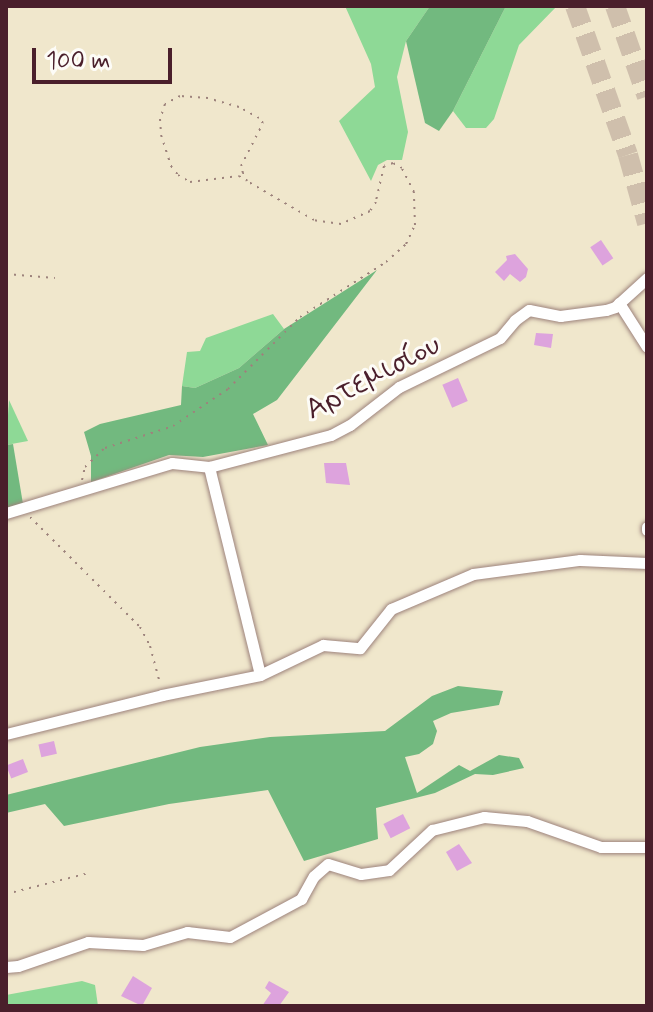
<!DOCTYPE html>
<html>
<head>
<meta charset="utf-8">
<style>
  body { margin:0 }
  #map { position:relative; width:653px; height:1012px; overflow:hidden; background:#f0e7cc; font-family:Mynerve,sans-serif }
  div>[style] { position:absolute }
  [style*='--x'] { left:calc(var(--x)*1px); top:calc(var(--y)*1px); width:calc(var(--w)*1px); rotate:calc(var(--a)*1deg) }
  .green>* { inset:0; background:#8ed996 }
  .forest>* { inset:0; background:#72b97f }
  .building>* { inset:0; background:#dda3dd; transform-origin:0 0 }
  .highway-tunnel>* { height:20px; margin-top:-10px; transform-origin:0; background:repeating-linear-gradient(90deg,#cfbfac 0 20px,transparent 0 30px) }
  .path>* { height:2px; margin-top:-1px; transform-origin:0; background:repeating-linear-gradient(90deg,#9d837c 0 2px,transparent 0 8px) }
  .roads { filter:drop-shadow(0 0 2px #9d837c) drop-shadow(0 0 2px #9d837c) }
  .street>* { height:11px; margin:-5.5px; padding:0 5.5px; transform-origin:5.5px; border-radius:5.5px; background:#fff }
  span { translate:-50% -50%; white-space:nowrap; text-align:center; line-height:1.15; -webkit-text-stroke:6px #fdfcf7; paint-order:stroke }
  .street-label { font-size:30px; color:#4a1f2b }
  .frame { position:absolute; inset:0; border:8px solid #4a1f2b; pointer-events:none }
  .scale { position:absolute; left:32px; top:48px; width:140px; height:36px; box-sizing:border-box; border:4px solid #4a1f2b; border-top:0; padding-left:10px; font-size:24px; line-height:28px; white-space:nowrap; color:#4a1f2b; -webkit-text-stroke:6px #fdfcf7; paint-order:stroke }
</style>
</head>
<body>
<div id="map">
  <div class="green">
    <i style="clip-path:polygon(345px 6px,430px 6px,406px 41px,397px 77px,408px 132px,402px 160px,387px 160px,378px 165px,371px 181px,339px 121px,375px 87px,371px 64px)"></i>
    <i style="clip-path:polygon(506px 6px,557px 6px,519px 45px,494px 119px,486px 128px,466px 128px,453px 111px)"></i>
    <i style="clip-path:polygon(273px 314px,284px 329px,239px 368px,195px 388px,182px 386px,187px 352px,200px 351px,206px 338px)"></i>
    <i style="clip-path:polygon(9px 400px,28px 441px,6px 445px)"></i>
    <i style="clip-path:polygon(82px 981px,95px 985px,98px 1006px,6px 1006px,6px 995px)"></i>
  </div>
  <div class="forest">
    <i style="clip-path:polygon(430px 6px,506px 6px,453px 111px,439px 131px,425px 123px,406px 41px)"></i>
    <i style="clip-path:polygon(377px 270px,277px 400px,253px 414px,268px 445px,203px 457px,169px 455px,91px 482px,91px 456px,84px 432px,100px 424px,181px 405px,182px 386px,195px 388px,239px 368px,284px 329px)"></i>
    <i style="clip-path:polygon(13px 444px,23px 504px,6px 509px,6px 445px)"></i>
    <i style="clip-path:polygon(458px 686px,503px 691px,499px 705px,451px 713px,433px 721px,437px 731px,433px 744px,419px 754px,405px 757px,417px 793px,459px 765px,470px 771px,499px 755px,519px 758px,524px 768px,493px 775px,475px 774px,435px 793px,376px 808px,378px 839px,304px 861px,268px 790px,169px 804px,64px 826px,45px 804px,6px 813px,6px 795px,200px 747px,270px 737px,385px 731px,432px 696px)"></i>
  </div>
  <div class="building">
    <i style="left:601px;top:240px;width:22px;height:13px;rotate:56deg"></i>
    <i style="clip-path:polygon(515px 254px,528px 269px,526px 277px,520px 282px,510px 274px,504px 281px,495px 272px,507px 260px,506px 256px)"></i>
    <i style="clip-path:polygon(536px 333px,553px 334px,551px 348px,534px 345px)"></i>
    <i style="left:458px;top:378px;width:25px;height:17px;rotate:67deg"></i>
    <i style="clip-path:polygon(324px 463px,346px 463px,350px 485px,326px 483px)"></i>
    <i style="left:54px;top:741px;width:13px;height:16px;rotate:77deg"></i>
    <i style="left:23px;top:759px;width:14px;height:18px;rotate:69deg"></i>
    <i style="left:403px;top:814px;width:16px;height:22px;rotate:63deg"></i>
    <i style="clip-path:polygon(459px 844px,472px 863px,457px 871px,446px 852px)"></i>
    <i style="clip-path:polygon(133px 976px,152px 988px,142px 1006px,121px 996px)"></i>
    <i style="clip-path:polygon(269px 981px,289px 992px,279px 1006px,262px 1006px,271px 993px,265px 988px)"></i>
  </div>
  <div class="highway-tunnel">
    <i style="--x:575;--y:6;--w:158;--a:70.4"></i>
    <i style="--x:628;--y:155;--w:71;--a:74.4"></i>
    <i style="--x:615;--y:6;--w:96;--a:70.6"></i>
  </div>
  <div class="path">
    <i style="--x:6;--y:274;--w:49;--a:4.7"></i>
    <i style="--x:82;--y:480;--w:13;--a:-77"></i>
    <i style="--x:85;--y:467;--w:28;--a:-44"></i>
    <i style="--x:105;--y:448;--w:71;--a:-17.9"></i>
    <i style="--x:173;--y:426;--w:66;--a:-33.9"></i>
    <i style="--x:228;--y:389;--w:102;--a:-45"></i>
    <i style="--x:300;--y:317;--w:102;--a:-32.6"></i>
    <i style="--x:386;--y:262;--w:27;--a:-42"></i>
    <i style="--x:406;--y:244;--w:21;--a:-65"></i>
    <i style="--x:415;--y:225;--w:33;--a:-92"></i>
    <i style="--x:414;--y:192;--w:27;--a:-117"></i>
    <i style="--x:402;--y:168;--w:10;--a:-151"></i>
    <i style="--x:393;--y:163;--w:9;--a:162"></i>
    <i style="--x:384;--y:166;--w:37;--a:103"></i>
    <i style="--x:376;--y:202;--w:11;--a:124"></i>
    <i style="--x:370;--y:211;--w:32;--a:156"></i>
    <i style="--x:341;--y:224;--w:27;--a:-172"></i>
    <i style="--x:314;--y:220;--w:78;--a:-149.8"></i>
    <i style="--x:247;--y:181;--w:9;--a:-117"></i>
    <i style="--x:243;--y:173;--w:7;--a:-106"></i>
    <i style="--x:241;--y:166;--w:48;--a:-62.9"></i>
    <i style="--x:263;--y:123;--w:6;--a:-129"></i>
    <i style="--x:259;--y:118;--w:23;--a:-151"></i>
    <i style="--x:239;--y:107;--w:32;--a:-164"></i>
    <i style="--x:208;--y:98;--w:28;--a:-176"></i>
    <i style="--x:180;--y:96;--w:17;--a:152"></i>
    <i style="--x:165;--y:104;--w:16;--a:108"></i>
    <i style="--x:160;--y:119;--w:16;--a:86"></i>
    <i style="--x:161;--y:135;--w:33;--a:72"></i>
    <i style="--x:171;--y:166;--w:11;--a:52"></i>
    <i style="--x:178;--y:175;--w:14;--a:30"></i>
    <i style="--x:190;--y:182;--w:49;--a:-7"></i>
    <i style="--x:239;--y:176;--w:9;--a:32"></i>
    <i style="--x:30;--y:517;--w:156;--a:45"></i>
    <i style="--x:140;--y:627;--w:21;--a:62"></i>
    <i style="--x:150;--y:646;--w:39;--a:75"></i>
    <i style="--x:6;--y:894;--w:86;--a:-14.2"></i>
  </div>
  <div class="roads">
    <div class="street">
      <i style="--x:619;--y:303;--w:52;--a:57.5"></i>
      <i style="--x:209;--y:467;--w:214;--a:76.2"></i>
      <i style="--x:6;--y:513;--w:173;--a:-16.8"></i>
      <i style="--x:172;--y:463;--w:37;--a:6"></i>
      <i style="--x:209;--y:467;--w:126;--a:-14.7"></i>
      <i style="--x:331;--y:435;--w:21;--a:-28"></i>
      <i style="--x:350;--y:425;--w:62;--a:-37.8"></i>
      <i style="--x:399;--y:387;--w:112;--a:-25.9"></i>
      <i style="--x:500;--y:338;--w:23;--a:-50"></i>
      <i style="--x:515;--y:320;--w:17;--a:-36"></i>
      <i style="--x:529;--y:310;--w:32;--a:11"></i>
      <i style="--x:560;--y:316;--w:46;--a:-7.4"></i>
      <i style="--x:606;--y:310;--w:9;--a:-18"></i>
      <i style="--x:615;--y:307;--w:43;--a:-42.2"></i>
      <i style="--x:647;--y:527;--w:3;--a:90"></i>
      <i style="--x:6;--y:734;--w:161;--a:-14"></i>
      <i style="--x:162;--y:695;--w:100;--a:-11.5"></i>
      <i style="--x:260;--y:675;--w:70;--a:-25.5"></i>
      <i style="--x:323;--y:645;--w:37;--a:5"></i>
      <i style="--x:360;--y:648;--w:50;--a:-51.5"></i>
      <i style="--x:391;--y:609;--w:89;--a:-23.1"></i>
      <i style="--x:473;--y:574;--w:108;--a:-7.5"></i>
      <i style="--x:580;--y:560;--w:67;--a:2.6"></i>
      <i style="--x:6;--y:967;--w:12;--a:-5"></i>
      <i style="--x:18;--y:966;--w:74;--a:-18.9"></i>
      <i style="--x:88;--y:942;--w:55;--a:3.1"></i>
      <i style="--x:143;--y:945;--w:46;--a:-16.5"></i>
      <i style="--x:187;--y:932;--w:43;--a:6.6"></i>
      <i style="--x:230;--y:937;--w:81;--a:-28.2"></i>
      <i style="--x:301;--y:899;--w:26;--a:-61"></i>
      <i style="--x:314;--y:876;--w:18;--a:-41"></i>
      <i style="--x:328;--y:864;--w:34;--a:17"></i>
      <i style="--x:361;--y:874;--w:28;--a:-8"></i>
      <i style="--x:389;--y:870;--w:59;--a:-42.9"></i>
      <i style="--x:432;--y:830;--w:54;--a:-14"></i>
      <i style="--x:484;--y:817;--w:43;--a:5.3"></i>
      <i style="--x:527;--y:821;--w:78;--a:19.4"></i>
      <i style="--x:601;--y:847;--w:46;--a:0"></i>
    </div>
  </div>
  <div class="street-label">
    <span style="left:373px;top:378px;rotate:-28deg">Αρτεμισίου</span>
  </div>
  <div class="frame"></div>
  <div class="scale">100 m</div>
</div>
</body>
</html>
